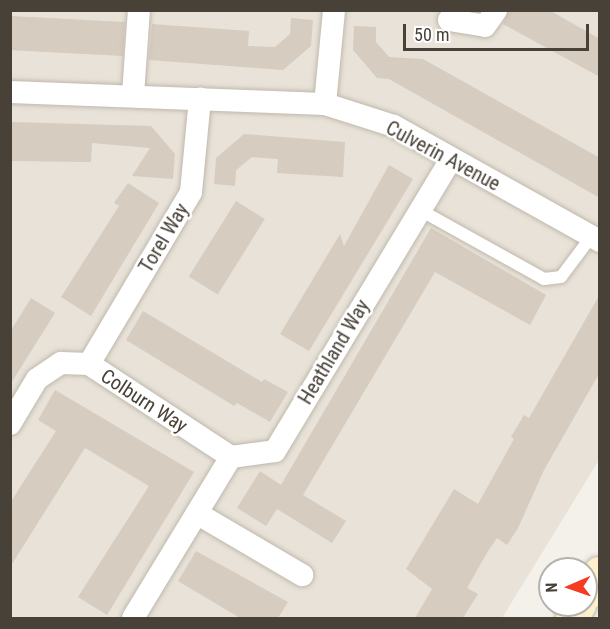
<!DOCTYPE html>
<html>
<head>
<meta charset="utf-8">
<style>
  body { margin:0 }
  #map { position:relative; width:610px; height:629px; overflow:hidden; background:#f4f1ea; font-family:"Roboto Condensed",sans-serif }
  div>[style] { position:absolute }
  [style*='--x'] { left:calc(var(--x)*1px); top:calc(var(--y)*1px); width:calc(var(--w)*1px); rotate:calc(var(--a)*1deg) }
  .residential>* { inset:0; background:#e8e2d8 }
  .building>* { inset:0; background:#d6ccbf; transform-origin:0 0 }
  .roads { filter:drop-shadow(0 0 2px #c0b8ac) drop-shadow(0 0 2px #c0b8ac) }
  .lane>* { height:12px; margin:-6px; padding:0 6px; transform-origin:6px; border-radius:6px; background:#fff }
  .street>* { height:22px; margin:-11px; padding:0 11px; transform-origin:11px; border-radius:11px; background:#fff }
  .secondary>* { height:32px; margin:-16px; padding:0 16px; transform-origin:16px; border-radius:16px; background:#fdefcb }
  span { translate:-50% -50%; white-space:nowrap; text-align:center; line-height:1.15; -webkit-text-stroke:5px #fff; paint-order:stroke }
  .street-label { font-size:20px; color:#484138 }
  .frame { position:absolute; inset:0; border:12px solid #484138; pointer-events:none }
  .north { position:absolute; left:538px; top:557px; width:60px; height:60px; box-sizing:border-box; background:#fff; border:2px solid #b6b3af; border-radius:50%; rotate:268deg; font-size:16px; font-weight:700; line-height:24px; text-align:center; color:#484138 }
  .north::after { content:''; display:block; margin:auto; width:21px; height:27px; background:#f33c22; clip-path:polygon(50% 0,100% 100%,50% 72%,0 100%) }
  .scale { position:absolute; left:403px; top:24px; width:186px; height:27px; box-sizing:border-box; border:3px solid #484138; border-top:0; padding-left:8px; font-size:18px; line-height:21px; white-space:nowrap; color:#484138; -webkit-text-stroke:4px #fff; paint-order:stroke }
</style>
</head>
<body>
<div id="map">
  <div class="residential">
    <i style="clip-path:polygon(10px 11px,599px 11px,599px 460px,502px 618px,11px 618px)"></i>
  </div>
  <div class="building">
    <i style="clip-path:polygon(509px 10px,549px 10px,600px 39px,600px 77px,503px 24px)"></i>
    <i style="left:10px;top:16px;width:115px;height:34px;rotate:3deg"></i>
    <i style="clip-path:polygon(291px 18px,313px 20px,311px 46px,283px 70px,149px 60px,152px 24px,249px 31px,248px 46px,275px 47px,290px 34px)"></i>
    <i style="clip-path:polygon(354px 26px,376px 27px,376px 42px,389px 57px,423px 59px,600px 158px,600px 198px,389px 79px,377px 78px,353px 50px)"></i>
    <i style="clip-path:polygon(10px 122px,151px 126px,175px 154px,173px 179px,132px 176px,150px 148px,92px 143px,91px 162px,10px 161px)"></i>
    <i style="clip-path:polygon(244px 134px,345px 142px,343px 177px,277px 173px,278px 159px,252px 157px,236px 170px,235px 186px,214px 184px,216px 158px)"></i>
    <i style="clip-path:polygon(389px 165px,413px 179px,309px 351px,280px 334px,340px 234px,344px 246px)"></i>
    <i style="clip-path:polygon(128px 183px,159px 203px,91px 316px,61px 297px,119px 206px,114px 203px)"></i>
    <i style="left:236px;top:201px;width:34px;height:89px;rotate:32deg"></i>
    <i style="clip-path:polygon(431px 228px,546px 295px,530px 325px,435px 272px,303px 495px,346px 521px,332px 543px,277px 509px,266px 526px,237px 508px,260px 471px,281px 485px)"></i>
    <i style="clip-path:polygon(600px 294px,600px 372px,544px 470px,518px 528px,507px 545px,497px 538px,488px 551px,467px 588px,478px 594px,463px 618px,415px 618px,432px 589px,406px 569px,454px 489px,478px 504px,514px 439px,511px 437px,524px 415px,529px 418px)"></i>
    <i style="clip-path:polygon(31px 298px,55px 313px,10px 385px,10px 332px)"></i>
    <i style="clip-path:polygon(143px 311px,262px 382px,264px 379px,288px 392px,270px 422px,237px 403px,234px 406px,126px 340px)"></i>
    <i style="clip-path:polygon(55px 390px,194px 472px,107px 615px,78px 597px,149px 486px,85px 448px,10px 567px,10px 503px,56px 431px,38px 420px)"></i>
    <i style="clip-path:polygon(196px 551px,288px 602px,278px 618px,240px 618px,178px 581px)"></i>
  </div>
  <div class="roads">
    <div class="lane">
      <i style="--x:420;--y:210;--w:142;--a:29.1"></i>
      <i style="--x:544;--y:279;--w:17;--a:-7"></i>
      <i style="--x:561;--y:277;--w:50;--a:-53.1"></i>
    </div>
    <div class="street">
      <i style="--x:449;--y:20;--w:36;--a:9"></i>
      <i style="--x:485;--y:26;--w:19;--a:-55"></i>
      <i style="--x:10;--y:92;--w:315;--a:2.2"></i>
      <i style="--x:325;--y:104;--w:72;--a:17.7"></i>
      <i style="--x:394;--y:126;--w:236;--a:29.2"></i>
      <i style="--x:133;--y:95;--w:85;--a:-86"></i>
      <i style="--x:325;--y:104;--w:94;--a:-84.5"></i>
      <i style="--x:89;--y:364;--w:200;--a:-59.3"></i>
      <i style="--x:191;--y:192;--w:94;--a:-84.5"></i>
      <i style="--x:10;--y:424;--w:52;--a:-59"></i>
      <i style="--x:37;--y:379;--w:29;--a:-34"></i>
      <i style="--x:61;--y:363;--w:28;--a:2"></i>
      <i style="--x:89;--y:364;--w:170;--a:33.2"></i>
      <i style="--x:198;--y:514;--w:121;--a:30.4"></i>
      <i style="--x:133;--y:618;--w:188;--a:-58.7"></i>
      <i style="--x:231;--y:457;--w:44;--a:-7.8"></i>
      <i style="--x:275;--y:451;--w:341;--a:-58.9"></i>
    </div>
    <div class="secondary">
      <i style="--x:586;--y:595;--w:26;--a:-58"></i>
      <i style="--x:572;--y:618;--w:15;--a:-58"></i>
    </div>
  </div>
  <div class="street-label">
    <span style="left:443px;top:156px;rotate:28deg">Culverin Avenue</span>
    <span style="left:164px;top:238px;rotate:-59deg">Torel Way</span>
    <span style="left:334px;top:352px;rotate:-59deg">Heathland Way</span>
    <span style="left:144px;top:401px;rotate:33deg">Colburn Way</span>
  </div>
  <div class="frame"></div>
  <div class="north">N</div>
  <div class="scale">50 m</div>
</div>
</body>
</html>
